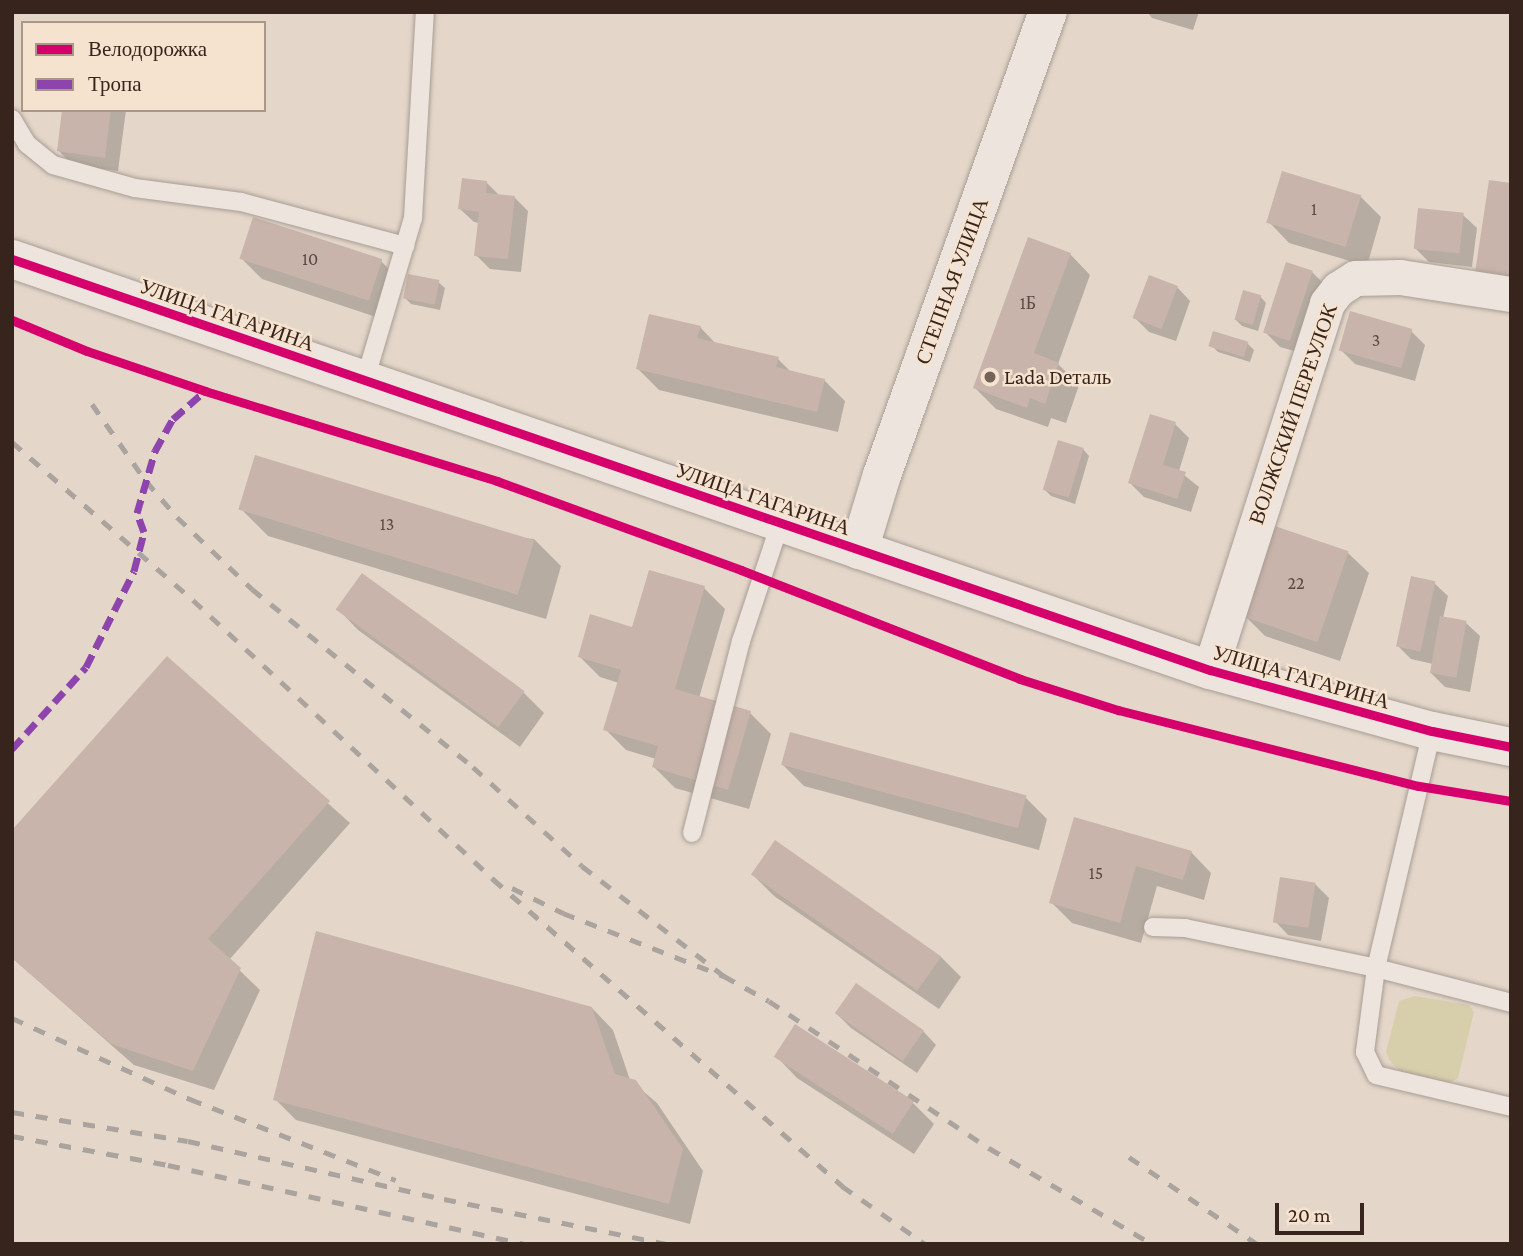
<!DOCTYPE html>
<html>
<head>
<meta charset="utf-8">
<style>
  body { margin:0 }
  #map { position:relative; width:1523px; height:1256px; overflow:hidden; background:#e4d7ca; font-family:"Crimson Pro",serif }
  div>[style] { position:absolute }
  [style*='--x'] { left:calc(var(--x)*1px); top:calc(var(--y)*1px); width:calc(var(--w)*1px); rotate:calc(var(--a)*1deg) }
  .green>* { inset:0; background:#d7cfac }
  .shadow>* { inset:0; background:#0003 }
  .building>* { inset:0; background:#c8b4ab; transform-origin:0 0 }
  .path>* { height:4.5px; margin-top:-2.25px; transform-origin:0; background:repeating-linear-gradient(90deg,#c4bbb3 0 5px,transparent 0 8.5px) }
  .roads { filter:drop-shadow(0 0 2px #a99d94) drop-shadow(0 0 2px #a99d94) }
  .service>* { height:18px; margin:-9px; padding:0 9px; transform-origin:9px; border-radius:9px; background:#ece4dd }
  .minor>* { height:35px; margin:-17.5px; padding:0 17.5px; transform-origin:17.5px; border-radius:17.5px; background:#ece4dd }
  .tertiary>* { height:38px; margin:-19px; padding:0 19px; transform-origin:19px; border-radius:19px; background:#ece4dd }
  .rail>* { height:5px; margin-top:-2.5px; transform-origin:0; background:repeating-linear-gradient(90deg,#aba39d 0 12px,transparent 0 24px) }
  .quiet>* { height:7px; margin-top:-3.5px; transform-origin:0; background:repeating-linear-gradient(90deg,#8e44ad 0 14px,transparent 0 21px) }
  .cycleway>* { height:9px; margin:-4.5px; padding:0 4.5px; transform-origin:4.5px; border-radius:4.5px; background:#d6006c }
  .dots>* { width:19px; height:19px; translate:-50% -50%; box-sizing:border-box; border:4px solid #f6e3cf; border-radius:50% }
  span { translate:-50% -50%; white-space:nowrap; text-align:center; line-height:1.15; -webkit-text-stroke:5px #f6e3cf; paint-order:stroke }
  .number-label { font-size:18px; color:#5b4840 }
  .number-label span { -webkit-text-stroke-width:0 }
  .street-label { font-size:21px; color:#37241c }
  .poi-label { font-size:21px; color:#37241c }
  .left { translate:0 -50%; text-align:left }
  .frame { position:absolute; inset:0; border:14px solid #37241c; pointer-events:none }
  .legend { position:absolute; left:21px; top:21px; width:245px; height:91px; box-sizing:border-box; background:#f6e3cf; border:2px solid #aa9787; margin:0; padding:9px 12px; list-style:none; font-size:21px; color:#37241c }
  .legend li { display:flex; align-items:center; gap:14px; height:35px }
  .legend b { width:35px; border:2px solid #aa9787 }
  .scale { position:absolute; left:1275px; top:1203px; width:89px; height:32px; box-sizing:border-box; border:4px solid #37241c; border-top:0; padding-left:9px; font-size:21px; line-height:24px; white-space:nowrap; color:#37241c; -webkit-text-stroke:5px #f6e3cf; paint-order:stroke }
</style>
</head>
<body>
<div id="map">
  <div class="green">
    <i style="clip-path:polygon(1415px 996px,1469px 1005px,1474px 1012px,1458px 1078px,1449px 1083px,1401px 1072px,1389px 1060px,1386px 1052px,1399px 1001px)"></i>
  </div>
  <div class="shadow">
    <i style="clip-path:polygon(1147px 12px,1199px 12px,1193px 30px,1152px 18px)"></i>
    <i style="clip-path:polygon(64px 110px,126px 110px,118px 171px,72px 165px,59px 151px)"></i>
    <i style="clip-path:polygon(487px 183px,500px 196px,515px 198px,528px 211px,521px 272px,490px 269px,476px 255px,479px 223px,474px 222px,460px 209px)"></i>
    <i style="clip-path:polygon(1360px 196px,1381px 217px,1367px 266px,1289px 243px,1269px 222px)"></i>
    <i style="clip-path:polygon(1463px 215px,1477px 228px,1472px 267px,1429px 262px,1415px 248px)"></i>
    <i style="clip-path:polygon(1070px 254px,1090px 275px,1058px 364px,1079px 385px,1066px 423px,1051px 418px,1048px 427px,996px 409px,975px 388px)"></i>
    <i style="clip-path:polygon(241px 258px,381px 261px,401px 282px,388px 321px,262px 279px)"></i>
    <i style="clip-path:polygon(1312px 272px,1326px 286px,1305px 354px,1280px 347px,1266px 333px)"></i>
    <i style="clip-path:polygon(438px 282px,445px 288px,440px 310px,411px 304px,405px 298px)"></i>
    <i style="clip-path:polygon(1177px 287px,1190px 301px,1176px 341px,1149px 332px,1135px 318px)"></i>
    <i style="clip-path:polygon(1260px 296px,1266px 303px,1258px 331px,1242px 326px,1236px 320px)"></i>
    <i style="clip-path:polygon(700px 327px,717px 345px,778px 359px,792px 373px,824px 380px,845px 401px,838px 432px,659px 390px,638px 369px)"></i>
    <i style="clip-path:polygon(1411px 331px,1425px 345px,1415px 381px,1355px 364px,1341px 350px)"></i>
    <i style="clip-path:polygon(1248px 344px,1254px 350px,1250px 362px,1218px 352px,1211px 345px)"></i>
    <i style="clip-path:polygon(1175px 424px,1189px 438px,1179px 471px,1199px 487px,1191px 512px,1144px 497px,1130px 483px)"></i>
    <i style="clip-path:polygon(1083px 449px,1089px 456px,1075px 504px,1051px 496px,1045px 490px)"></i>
    <i style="clip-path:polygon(241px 509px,534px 539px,561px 566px,546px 619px,268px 536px)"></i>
    <i style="clip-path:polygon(1348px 553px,1369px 573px,1340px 661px,1265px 636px,1244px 615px)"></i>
    <i style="clip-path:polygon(1434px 583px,1448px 596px,1443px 618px,1466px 623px,1480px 636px,1470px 692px,1445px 687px,1431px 673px,1433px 664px,1411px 659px,1397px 645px)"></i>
    <i style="clip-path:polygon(704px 588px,725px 609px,699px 698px,750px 713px,771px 734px,749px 809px,675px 788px,654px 767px,656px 759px,626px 750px,605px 729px,619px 683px,600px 677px,580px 657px)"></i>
    <i style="clip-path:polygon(338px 609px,523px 692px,544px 713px,520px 747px,358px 630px)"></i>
    <i style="clip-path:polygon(167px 659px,350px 823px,229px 960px,260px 990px,214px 1090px,134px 1065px,12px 958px)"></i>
    <i style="clip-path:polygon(783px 765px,1026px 798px,1047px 819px,1039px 850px,804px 786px)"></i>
    <i style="clip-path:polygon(1075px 819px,1191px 852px,1211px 873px,1204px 900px,1157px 886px,1141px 943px,1072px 923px,1051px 902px)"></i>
    <i style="clip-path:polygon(753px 875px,940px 956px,961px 977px,939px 1009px,774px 896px)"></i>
    <i style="clip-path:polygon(1315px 884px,1329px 898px,1321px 941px,1288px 935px,1275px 921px)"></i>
    <i style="clip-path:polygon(592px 1008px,613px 1030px,630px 1080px,657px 1103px,703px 1171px,690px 1224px,296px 1120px,275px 1099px)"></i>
    <i style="clip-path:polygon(837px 1014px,923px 1031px,936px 1045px,917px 1073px,851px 1028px)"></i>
    <i style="clip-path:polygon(796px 1027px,913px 1103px,934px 1124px,914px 1154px,797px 1078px,777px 1057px)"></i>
  </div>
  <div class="building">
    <i style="clip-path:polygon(62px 110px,111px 110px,105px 158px,57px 151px)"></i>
    <i style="left:1282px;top:171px;width:83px;height:54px;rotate:17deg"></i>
    <i style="clip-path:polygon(462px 178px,487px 181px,486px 193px,515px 196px,508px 259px,474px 256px,479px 212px,458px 209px)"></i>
    <i style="clip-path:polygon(1489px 180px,1511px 183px,1511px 279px,1475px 273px)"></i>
    <i style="left:1418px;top:208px;width:46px;height:41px;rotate:6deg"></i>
    <i style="left:253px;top:217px;width:136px;height:44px;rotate:18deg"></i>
    <i style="clip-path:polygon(1028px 237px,1071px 253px,1034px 353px,1059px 363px,1045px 404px,1030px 398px,1027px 408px,973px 388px)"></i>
    <i style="left:1286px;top:262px;width:28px;height:74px;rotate:18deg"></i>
    <i style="left:408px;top:274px;width:32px;height:25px;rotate:11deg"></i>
    <i style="left:1149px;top:275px;width:31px;height:46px;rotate:21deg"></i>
    <i style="left:1243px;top:290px;width:19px;height:31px;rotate:16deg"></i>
    <i style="left:1350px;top:311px;width:65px;height:41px;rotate:16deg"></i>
    <i style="clip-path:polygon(649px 314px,701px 326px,697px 338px,779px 357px,776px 367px,825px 379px,817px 412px,636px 369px)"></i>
    <i style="left:1213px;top:331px;width:37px;height:16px;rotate:17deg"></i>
    <i style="clip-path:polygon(1150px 414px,1176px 422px,1163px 465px,1186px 472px,1177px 499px,1128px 483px)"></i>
    <i style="left:1058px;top:440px;width:27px;height:52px;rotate:17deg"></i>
    <i style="left:255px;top:455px;width:292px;height:57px;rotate:17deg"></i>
    <i style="left:1272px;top:525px;width:81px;height:96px;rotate:19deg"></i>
    <i style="clip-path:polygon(649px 570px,705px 586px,675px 689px,751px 711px,728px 790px,652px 767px,658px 746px,603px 730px,621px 670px,578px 657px,590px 614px,632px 627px)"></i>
    <i style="left:362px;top:573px;width:201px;height:45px;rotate:36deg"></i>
    <i style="left:1411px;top:576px;width:25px;height:72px;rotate:12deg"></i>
    <i style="left:1440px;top:616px;width:27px;height:58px;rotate:10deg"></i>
    <i style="clip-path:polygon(167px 656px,330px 801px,208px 939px,241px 968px,193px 1071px,111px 1044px,12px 958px,12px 830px)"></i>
    <i style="left:790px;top:732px;width:245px;height:34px;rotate:15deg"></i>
    <i style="clip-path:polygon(1074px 817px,1192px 851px,1183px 880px,1136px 866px,1120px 923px,1049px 903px)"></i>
    <i style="left:775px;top:840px;width:203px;height:42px;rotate:35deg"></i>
    <i style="left:1280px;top:877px;width:36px;height:46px;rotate:9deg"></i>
    <i style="clip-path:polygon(316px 931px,592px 1007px,615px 1074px,636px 1080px,683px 1149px,669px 1204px,273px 1100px)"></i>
    <i style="left:856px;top:983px;width:83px;height:37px;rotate:35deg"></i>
    <i style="left:795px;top:1024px;width:142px;height:39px;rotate:33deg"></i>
  </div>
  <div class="path">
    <i style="--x:12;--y:320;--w:81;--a:22.5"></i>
    <i style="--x:87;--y:351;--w:324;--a:18"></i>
    <i style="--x:395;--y:451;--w:106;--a:16.4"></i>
    <i style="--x:497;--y:481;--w:262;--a:19.9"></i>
    <i style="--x:783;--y:587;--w:254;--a:21.2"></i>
    <i style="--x:1020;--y:679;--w:103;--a:17.6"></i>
    <i style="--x:1118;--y:710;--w:289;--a:14"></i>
    <i style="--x:1441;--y:789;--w:71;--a:9.7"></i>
  </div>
  <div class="roads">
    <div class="service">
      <i style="--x:12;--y:119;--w:29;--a:59"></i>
      <i style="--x:27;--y:144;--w:33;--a:39"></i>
      <i style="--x:53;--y:165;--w:85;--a:15.7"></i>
      <i style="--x:135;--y:188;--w:107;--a:7.5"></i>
      <i style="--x:241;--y:202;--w:170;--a:15"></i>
      <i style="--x:365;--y:380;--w:169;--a:-73.5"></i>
      <i style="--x:413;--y:218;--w:206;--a:-86.7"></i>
      <i style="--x:1432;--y:731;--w:244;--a:103.3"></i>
      <i style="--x:1376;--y:968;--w:85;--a:97.5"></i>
      <i style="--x:1365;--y:1052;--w:25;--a:64"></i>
      <i style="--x:1376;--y:1075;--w:139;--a:13.3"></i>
      <i style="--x:692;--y:833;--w:198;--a:-75.7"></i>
      <i style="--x:741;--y:641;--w:123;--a:-71.6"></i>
      <i style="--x:1153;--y:927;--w:32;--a:2"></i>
      <i style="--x:1185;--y:928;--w:195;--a:11.8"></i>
      <i style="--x:1376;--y:968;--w:139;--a:14.5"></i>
    </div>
    <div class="minor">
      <i style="--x:1210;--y:670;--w:385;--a:-72.3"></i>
      <i style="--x:1327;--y:303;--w:18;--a:-52"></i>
      <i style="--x:1338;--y:289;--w:20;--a:-33"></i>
      <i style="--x:1355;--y:278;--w:45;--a:-1.3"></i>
      <i style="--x:1400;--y:277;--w:112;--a:8.7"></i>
    </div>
    <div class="tertiary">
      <i style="--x:12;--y:259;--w:1267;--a:18.94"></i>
      <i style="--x:1210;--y:670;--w:230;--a:15.4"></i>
      <i style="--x:1432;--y:731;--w:81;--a:11.4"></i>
      <i style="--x:859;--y:550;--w:78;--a:-73"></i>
      <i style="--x:882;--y:475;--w:492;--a:-70.3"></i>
    </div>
  </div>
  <div class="rail">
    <i style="--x:92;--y:404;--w:94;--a:55"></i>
    <i style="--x:146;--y:481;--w:48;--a:49.3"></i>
    <i style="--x:177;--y:517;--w:104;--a:43.8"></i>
    <i style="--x:252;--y:589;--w:284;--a:38.8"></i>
    <i style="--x:473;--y:767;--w:147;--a:42.2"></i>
    <i style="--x:582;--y:866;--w:180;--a:37.8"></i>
    <i style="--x:12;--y:442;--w:240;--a:41.1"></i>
    <i style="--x:193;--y:600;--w:410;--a:42.9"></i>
    <i style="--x:493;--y:879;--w:465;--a:41.3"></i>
    <i style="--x:842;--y:1186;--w:101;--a:34.9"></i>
    <i style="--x:512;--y:888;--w:57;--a:26.1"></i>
    <i style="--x:563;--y:913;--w:173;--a:21.4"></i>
    <i style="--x:724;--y:976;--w:51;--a:29.1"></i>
    <i style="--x:769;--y:1001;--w:265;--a:33.8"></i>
    <i style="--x:989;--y:1148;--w:189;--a:30.5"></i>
    <i style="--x:12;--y:1018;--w:196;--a:24.5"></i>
    <i style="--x:190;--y:1099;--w:221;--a:21.5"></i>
    <i style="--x:12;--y:1112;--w:178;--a:9.4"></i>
    <i style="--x:188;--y:1141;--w:262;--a:12.8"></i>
    <i style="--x:444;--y:1199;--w:227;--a:11.4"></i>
    <i style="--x:12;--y:1136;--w:159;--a:10.5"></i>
    <i style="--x:168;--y:1165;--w:365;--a:12.5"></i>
    <i style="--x:1129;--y:1157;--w:155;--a:34.2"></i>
  </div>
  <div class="quiet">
    <i style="--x:12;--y:749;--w:110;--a:-47.9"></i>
    <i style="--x:86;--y:667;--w:107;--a:-63.4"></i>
    <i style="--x:134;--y:571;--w:40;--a:-75.6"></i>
    <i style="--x:144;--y:532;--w:20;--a:-110"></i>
    <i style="--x:137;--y:513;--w:65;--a:-73.8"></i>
    <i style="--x:155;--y:451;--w:37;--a:-61"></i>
    <i style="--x:173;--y:419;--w:43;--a:-41.2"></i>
  </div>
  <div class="cycleway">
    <i style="--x:12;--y:259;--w:1267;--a:18.94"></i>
    <i style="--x:1210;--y:670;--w:230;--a:15.4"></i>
    <i style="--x:1432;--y:731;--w:81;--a:11.4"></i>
    <i style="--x:12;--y:320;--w:81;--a:22.5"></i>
    <i style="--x:87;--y:351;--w:125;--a:18.7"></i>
    <i style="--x:205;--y:391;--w:306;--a:17.1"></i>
    <i style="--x:497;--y:481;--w:260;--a:20"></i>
    <i style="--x:741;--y:570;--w:300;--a:21.3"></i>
    <i style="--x:1020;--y:679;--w:103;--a:17.6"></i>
    <i style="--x:1118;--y:710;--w:310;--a:14.2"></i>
    <i style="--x:1419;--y:786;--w:93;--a:9.3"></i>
  </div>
  <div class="dots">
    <i style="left:990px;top:377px;background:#746359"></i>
  </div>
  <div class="number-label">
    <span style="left:1314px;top:209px">1</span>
    <span style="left:310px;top:259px">10</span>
    <span style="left:1028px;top:303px">1Б</span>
    <span style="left:1376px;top:340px">3</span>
    <span style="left:387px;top:524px">13</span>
    <span style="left:1296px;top:583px">22</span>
    <span style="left:1096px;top:873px">15</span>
  </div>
  <div class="street-label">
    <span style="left:952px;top:281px;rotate:-70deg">СТЕПНАЯ УЛИЦА</span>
    <span style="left:227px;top:315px;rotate:19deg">УЛИЦА ГАГАРИНА</span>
    <span style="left:1293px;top:414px;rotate:-71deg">ВОЛЖСКИЙ ПЕРЕУЛОК</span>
    <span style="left:763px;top:499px;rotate:19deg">УЛИЦА ГАГАРИНА</span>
    <span style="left:1301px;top:677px;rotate:16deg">УЛИЦА ГАГАРИНА</span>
  </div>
  <div class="poi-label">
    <span class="left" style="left:1004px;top:377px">Lada Dеталь</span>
  </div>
  <div class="frame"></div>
  <ul class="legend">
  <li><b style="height:9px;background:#d6006c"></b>Велодорожка</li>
  <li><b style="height:9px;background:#8e44ad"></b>Тропа</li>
  </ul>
  <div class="scale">20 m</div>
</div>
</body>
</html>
